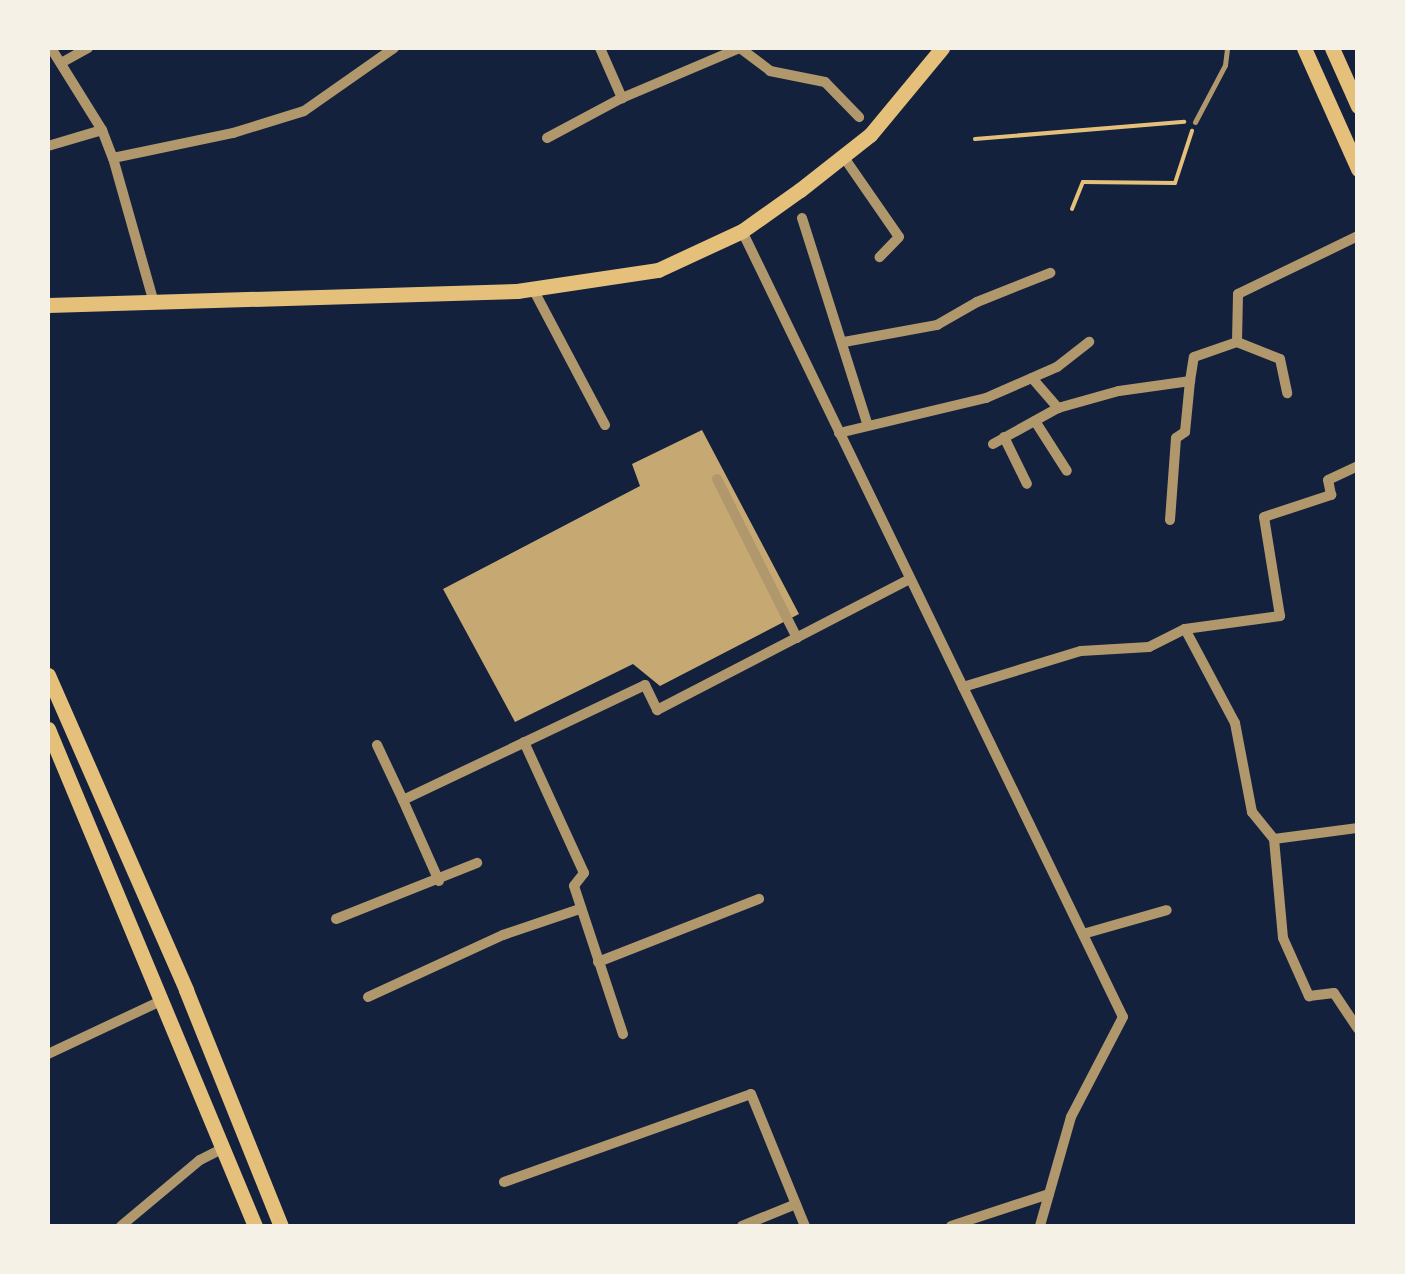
<!DOCTYPE html>
<html>
<head>
<meta charset="utf-8">
<style>
  body { margin:0 }
  #map { position:relative; width:1405px; height:1274px; overflow:hidden; background:#14213d; font-family:"Titillium Web",sans-serif }
  div>[style] { position:absolute }
  [style*='--x'] { left:calc(var(--x)*1px); top:calc(var(--y)*1px); width:calc(var(--w)*1px); rotate:calc(var(--a)*1deg) }
  .building>* { inset:0; background:#c6a872 }
  .path>* { height:4px; margin:-2px; padding:0 2px; transform-origin:2px; border-radius:2px; background:#e5c07b }
  .service>* { height:5px; margin:-2.5px; padding:0 2.5px; transform-origin:2.5px; border-radius:2.5px; background:#b1986c }
  .minor>* { height:10px; margin:-5px; padding:0 5px; transform-origin:5px; border-radius:5px; background:#b1986c }
  .secondary>* { height:15px; margin:-7.5px; padding:0 7.5px; transform-origin:7.5px; border-radius:7.5px; background:#e5c07b }
  span { translate:-50% -50%; white-space:nowrap; text-align:center; line-height:1.15; -webkit-text-stroke:9px #f6f1e7; paint-order:stroke }
  .frame { position:absolute; inset:0; border:50px solid #f6f1e7; pointer-events:none }
</style>
</head>
<body>
<div id="map">
  <div class="building">
    <i style="clip-path:polygon(702px 430px,799px 614px,660px 686px,633px 664px,515px 722px,443px 589px,640px 486px,632px 464px)"></i>
  </div>
  <div class="path">
    <i style="--x:975;--y:139;--w:210;--a:-4.7"></i>
    <i style="--x:1072;--y:209;--w:29;--a:-68"></i>
    <i style="--x:1083;--y:182;--w:92;--a:0.6"></i>
    <i style="--x:1175;--y:183;--w:55;--a:-71.9"></i>
  </div>
  <div class="service">
    <i style="--x:1195;--y:122;--w:64;--a:-62.2"></i>
    <i style="--x:1225;--y:65;--w:17;--a:-83"></i>
  </div>
  <div class="minor">
    <i style="--x:51;--y:48;--w:97;--a:58.1"></i>
    <i style="--x:102;--y:130;--w:30;--a:69"></i>
    <i style="--x:113;--y:158;--w:151;--a:74.2"></i>
    <i style="--x:600;--y:48;--w:55;--a:66.3"></i>
    <i style="--x:740;--y:48;--w:38;--a:37"></i>
    <i style="--x:770;--y:71;--w:56;--a:11.3"></i>
    <i style="--x:825;--y:82;--w:49;--a:45.8"></i>
    <i style="--x:61;--y:63;--w:31;--a:-29"></i>
    <i style="--x:547;--y:138;--w:85;--a:-28.1"></i>
    <i style="--x:622;--y:98;--w:128;--a:-23"></i>
    <i style="--x:48;--y:146;--w:56;--a:-16.5"></i>
    <i style="--x:843;--y:156;--w:98;--a:55.3"></i>
    <i style="--x:899;--y:237;--w:28;--a:134"></i>
    <i style="--x:113;--y:158;--w:123;--a:-11.8"></i>
    <i style="--x:233;--y:133;--w:74;--a:-17.2"></i>
    <i style="--x:304;--y:111;--w:110;--a:-35"></i>
    <i style="--x:802;--y:218;--w:215;--a:72.4"></i>
    <i style="--x:742;--y:231;--w:873;--a:64.14"></i>
    <i style="--x:1123;--y:1017;--w:113;--a:117.5"></i>
    <i style="--x:1071;--y:1117;--w:113;--a:105.9"></i>
    <i style="--x:533;--y:289;--w:154;--a:62.1"></i>
    <i style="--x:844;--y:342;--w:95;--a:-10.4"></i>
    <i style="--x:937;--y:325;--w:46;--a:-29.9"></i>
    <i style="--x:977;--y:302;--w:79;--a:-21.7"></i>
    <i style="--x:1237;--y:342;--w:46;--a:21.6"></i>
    <i style="--x:1280;--y:359;--w:35;--a:78"></i>
    <i style="--x:1032;--y:378;--w:40;--a:49"></i>
    <i style="--x:1035;--y:421;--w:59;--a:57.4"></i>
    <i style="--x:839;--y:433;--w:151;--a:-13.4"></i>
    <i style="--x:986;--y:398;--w:77;--a:-23.6"></i>
    <i style="--x:1057;--y:367;--w:41;--a:-38"></i>
    <i style="--x:1004;--y:437;--w:52;--a:63.9"></i>
    <i style="--x:993;--y:444;--w:74;--a:-29"></i>
    <i style="--x:1058;--y:408;--w:63;--a:-15.6"></i>
    <i style="--x:1119;--y:391;--w:72;--a:-8"></i>
    <i style="--x:1190;--y:381;--w:24;--a:-81"></i>
    <i style="--x:1194;--y:357;--w:46;--a:-19.2"></i>
    <i style="--x:1237;--y:342;--w:48;--a:-88.8"></i>
    <i style="--x:1238;--y:294;--w:133;--a:-25.8"></i>
    <i style="--x:717;--y:479;--w:178;--a:63.3"></i>
    <i style="--x:1170;--y:520;--w:82;--a:-85.8"></i>
    <i style="--x:1176;--y:438;--w:11;--a:-34"></i>
    <i style="--x:1185;--y:432;--w:51;--a:-84.4"></i>
    <i style="--x:1185;--y:629;--w:106;--a:62"></i>
    <i style="--x:1235;--y:723;--w:91;--a:79.2"></i>
    <i style="--x:1252;--y:812;--w:35;--a:51"></i>
    <i style="--x:963;--y:687;--w:123;--a:-17"></i>
    <i style="--x:1081;--y:651;--w:68;--a:-3.4"></i>
    <i style="--x:1149;--y:647;--w:40;--a:-26.6"></i>
    <i style="--x:1185;--y:629;--w:96;--a:-7.8"></i>
    <i style="--x:1280;--y:616;--w:100;--a:-99.2"></i>
    <i style="--x:1264;--y:517;--w:71;--a:-18.2"></i>
    <i style="--x:1331;--y:495;--w:15;--a:-101"></i>
    <i style="--x:1328;--y:480;--w:33;--a:-25"></i>
    <i style="--x:524;--y:742;--w:144;--a:65.4"></i>
    <i style="--x:584;--y:873;--w:16;--a:128"></i>
    <i style="--x:574;--y:886;--w:156;--a:71.7"></i>
    <i style="--x:377;--y:745;--w:61;--a:64.7"></i>
    <i style="--x:1274;--y:839;--w:99;--a:84.8"></i>
    <i style="--x:1283;--y:938;--w:64;--a:65.9"></i>
    <i style="--x:1309;--y:996;--w:25;--a:-7"></i>
    <i style="--x:1334;--y:993;--w:43;--a:56.3"></i>
    <i style="--x:1274;--y:839;--w:85;--a:-7.5"></i>
    <i style="--x:439;--y:881;--w:89;--a:-114"></i>
    <i style="--x:403;--y:800;--w:268;--a:-25.4"></i>
    <i style="--x:645;--y:685;--w:28;--a:64"></i>
    <i style="--x:657;--y:710;--w:285;--a:-27.4"></i>
    <i style="--x:336;--y:919;--w:152;--a:-21.7"></i>
    <i style="--x:1083;--y:934;--w:87;--a:-15.9"></i>
    <i style="--x:598;--y:962;--w:173;--a:-21.4"></i>
    <i style="--x:368;--y:997;--w:149;--a:-24.7"></i>
    <i style="--x:503;--y:935;--w:81;--a:-18.7"></i>
    <i style="--x:48;--y:1054;--w:127;--a:-25.2"></i>
    <i style="--x:504;--y:1182;--w:262;--a:-19.6"></i>
    <i style="--x:751;--y:1094;--w:143;--a:67.8"></i>
    <i style="--x:121;--y:1226;--w:103;--a:-39.9"></i>
    <i style="--x:200;--y:1160;--w:27;--a:-27"></i>
    <i style="--x:742;--y:1226;--w:58;--a:-22.2"></i>
    <i style="--x:951;--y:1226;--w:103;--a:-18.1"></i>
  </div>
  <div class="secondary">
    <i style="--x:1304;--y:48;--w:133;--a:65.9"></i>
    <i style="--x:1332;--y:48;--w:64;--a:65.9"></i>
    <i style="--x:48;--y:305;--w:469;--a:-1.7"></i>
    <i style="--x:517;--y:291;--w:143;--a:-8.5"></i>
    <i style="--x:658;--y:270;--w:93;--a:-24.9"></i>
    <i style="--x:742;--y:231;--w:71;--a:-35.3"></i>
    <i style="--x:800;--y:190;--w:89;--a:-38.2"></i>
    <i style="--x:870;--y:135;--w:113;--a:-50.4"></i>
    <i style="--x:48;--y:675;--w:344;--a:66.3"></i>
    <i style="--x:186;--y:990;--w:254;--a:68.1"></i>
    <i style="--x:48;--y:729;--w:538;--a:67.39"></i>
  </div>
  <div class="frame"></div>
</div>
</body>
</html>
